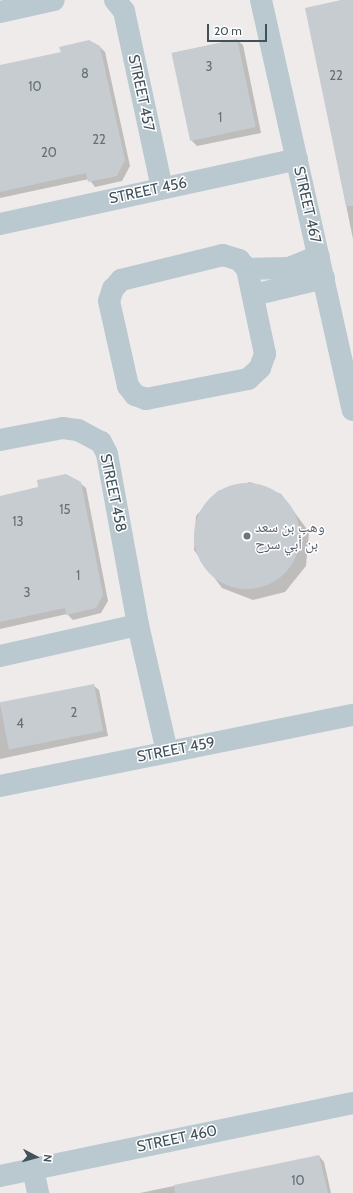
<!DOCTYPE html>
<html>
<head>
<meta charset="utf-8">
<style>
  body { margin:0 }
  #map { position:relative; width:353px; height:1193px; overflow:hidden; background:#efebeb; font-family:Cabin,"Noto Naskh Arabic",sans-serif }
  div>[style] { position:absolute }
  [style*='--x'] { left:calc(var(--x)*1px); top:calc(var(--y)*1px); width:calc(var(--w)*1px); rotate:calc(var(--a)*1deg) }
  .shadow>* { inset:0; background:#0003 }
  .building>* { inset:0; background:#c7ccd1; transform-origin:0 0 }
  .round { border-radius:50% }
  .minor>* { height:22px; margin:-11px; padding:0 11px; transform-origin:11px; border-radius:11px; background:#bac8d0 }
  .dots>* { width:11px; height:11px; translate:-50% -50%; box-sizing:border-box; border:2px solid #fff; border-radius:50% }
  span { translate:-50% -50%; white-space:nowrap; text-align:center; line-height:1.15; -webkit-text-stroke:3px #fff; paint-order:stroke }
  .number-label { font-size:13px; color:#637078 }
  .number-label span { -webkit-text-stroke-width:0 }
  .street-label { font-size:15px; color:#42525b }
  .worship-label { font-size:15px; color:#5b616d }
  .left { translate:0 -50%; text-align:left }
  .north { position:absolute; left:16px; top:1137px; width:40px; height:40px; -webkit-text-stroke:3px #fff; paint-order:stroke; rotate:96deg; font-size:11px; font-weight:700; line-height:16px; text-align:center; color:#42525b }
  .north::after { content:''; display:block; margin:auto; width:14px; height:18px; background:#42525b; clip-path:polygon(50% 0,100% 100%,50% 72%,0 100%) }
  .scale { position:absolute; left:207px; top:24px; width:60px; height:18px; box-sizing:border-box; border:2px solid #42525b; border-top:0; padding-left:5px; font-size:12px; line-height:14px; white-space:nowrap; color:#42525b; -webkit-text-stroke:3px #fff; paint-order:stroke }
</style>
</head>
<body>
<div id="map">
  <div class="shadow">
    <i style="clip-path:polygon(353px 0,353px 239px,306px 9px)"></i>
    <i style="clip-path:polygon(237px 40px,243px 45px,261px 133px,197px 146px,192px 141px,172px 53px)"></i>
    <i style="clip-path:polygon(99px 46px,105px 52px,130px 166px,122px 181px,95px 187px,89px 179px,0 198px,0 66px)"></i>
    <i style="clip-path:polygon(250px 482px,281px 494px,309px 532px,306px 566px,285px 592px,253px 600px,222px 588px,194px 550px,196px 516px,218px 491px)"></i>
    <i style="clip-path:polygon(80px 483px,86px 488px,108px 601px,101px 613px,73px 620px,67px 614px,0 629px,0 497px)"></i>
    <i style="clip-path:polygon(93px 685px,99px 690px,108px 736px,0 759px,0 705px)"></i>
    <i style="clip-path:polygon(319px 1156px,324px 1162px,331px 1193px,140px 1193px)"></i>
  </div>
  <div class="building">
    <i style="clip-path:polygon(341px 0,353px 0,353px 206px,346px 206px,305px 8px)"></i>
    <i style="left:237px;top:39px;width:90px;height:67px;rotate:78deg"></i>
    <i style="clip-path:polygon(89px 40px,100px 46px,125px 160px,117px 176px,88px 182px,86px 173px,0 192px,0 65px,61px 52px,59px 47px)"></i>
    <i style="clip-path:polygon(66px 474px,81px 482px,103px 595px,96px 608px,66px 615px,65px 608px,0 622px,0 496px,38px 487px,37px 480px)"></i>
    <i class="round" style="left:194px;top:483px;width:106px;height:106px"></i>
    <i style="left:94px;top:684px;width:48px;height:96px;rotate:79deg"></i>
    <i style="clip-path:polygon(319px 1155px,328px 1193px,175px 1193px,174px 1185px)"></i>
  </div>
  <div class="minor">
    <i style="--x:115;--y:0;--w:14;--a:51"></i>
    <i style="--x:124;--y:11;--w:181;--a:77.9"></i>
    <i style="--x:261;--y:0;--w:420;--a:77.4"></i>
    <i style="--x:0;--y:12;--w:55;--a:-12.5"></i>
    <i style="--x:0;--y:224;--w:304;--a:-12.3"></i>
    <i style="--x:223;--y:255;--w:17;--a:17"></i>
    <i style="--x:239;--y:260;--w:12;--a:48"></i>
    <i style="--x:247;--y:269;--w:87;--a:78"></i>
    <i style="--x:265;--y:354;--w:15;--a:110"></i>
    <i style="--x:260;--y:368;--w:16;--a:137"></i>
    <i style="--x:248;--y:379;--w:104;--a:168.9"></i>
    <i style="--x:146;--y:399;--w:12;--a:-160"></i>
    <i style="--x:135;--y:395;--w:11;--a:-128"></i>
    <i style="--x:128;--y:386;--w:87;--a:-102.6"></i>
    <i style="--x:109;--y:301;--w:13;--a:-72"></i>
    <i style="--x:113;--y:289;--w:12;--a:-48"></i>
    <i style="--x:121;--y:280;--w:105;--a:-13.8"></i>
    <i style="--x:247;--y:269;--w:42;--a:-1.4"></i>
    <i style="--x:289;--y:268;--w:32;--a:-22"></i>
    <i style="--x:253;--y:295;--w:73;--a:-13.5"></i>
    <i style="--x:0;--y:440;--w:64;--a:-10.8"></i>
    <i style="--x:63;--y:428;--w:15;--a:8"></i>
    <i style="--x:78;--y:430;--w:26;--a:28"></i>
    <i style="--x:101;--y:442;--w:13;--a:63"></i>
    <i style="--x:107;--y:454;--w:174;--a:79.7"></i>
    <i style="--x:138;--y:625;--w:130;--a:77.1"></i>
    <i style="--x:0;--y:656;--w:141;--a:-12.7"></i>
    <i style="--x:0;--y:786;--w:360;--a:-11.4"></i>
    <i style="--x:33;--y:1169;--w:25;--a:78"></i>
    <i style="--x:0;--y:1176;--w:360;--a:-11.7"></i>
  </div>
  <div class="dots">
    <i style="left:247px;top:536px;background:#6b7280"></i>
  </div>
  <div class="number-label">
    <span style="left:209px;top:66px">3</span>
    <span style="left:85px;top:73px">8</span>
    <span style="left:336px;top:75px">22</span>
    <span style="left:35px;top:86px">10</span>
    <span style="left:220px;top:117px">1</span>
    <span style="left:99px;top:139px">22</span>
    <span style="left:49px;top:152px">20</span>
    <span style="left:65px;top:509px">15</span>
    <span style="left:18px;top:521px">13</span>
    <span style="left:78px;top:575px">1</span>
    <span style="left:27px;top:592px">3</span>
    <span style="left:74px;top:712px">2</span>
    <span style="left:20px;top:723px">4</span>
    <span style="left:298px;top:1180px">10</span>
  </div>
  <div class="street-label">
    <span style="left:141px;top:93px;rotate:78deg">STREET 457</span>
    <span style="left:148px;top:191px;rotate:-12deg">STREET 456</span>
    <span style="left:307px;top:205px;rotate:77deg">STREET 467</span>
    <span style="left:113px;top:493px;rotate:78deg">STREET 458</span>
    <span style="left:176px;top:750px;rotate:-11deg">STREET 459</span>
    <span style="left:177px;top:1139px;rotate:-12deg">STREET 460</span>
  </div>
  <div class="worship-label">
    <span class="left" style="left:255px;top:536px">وهب بن سعد<br>بن أبي سرح</span>
  </div>
  <div class="north">N</div>
  <div class="scale">20 m</div>
</div>
</body>
</html>
